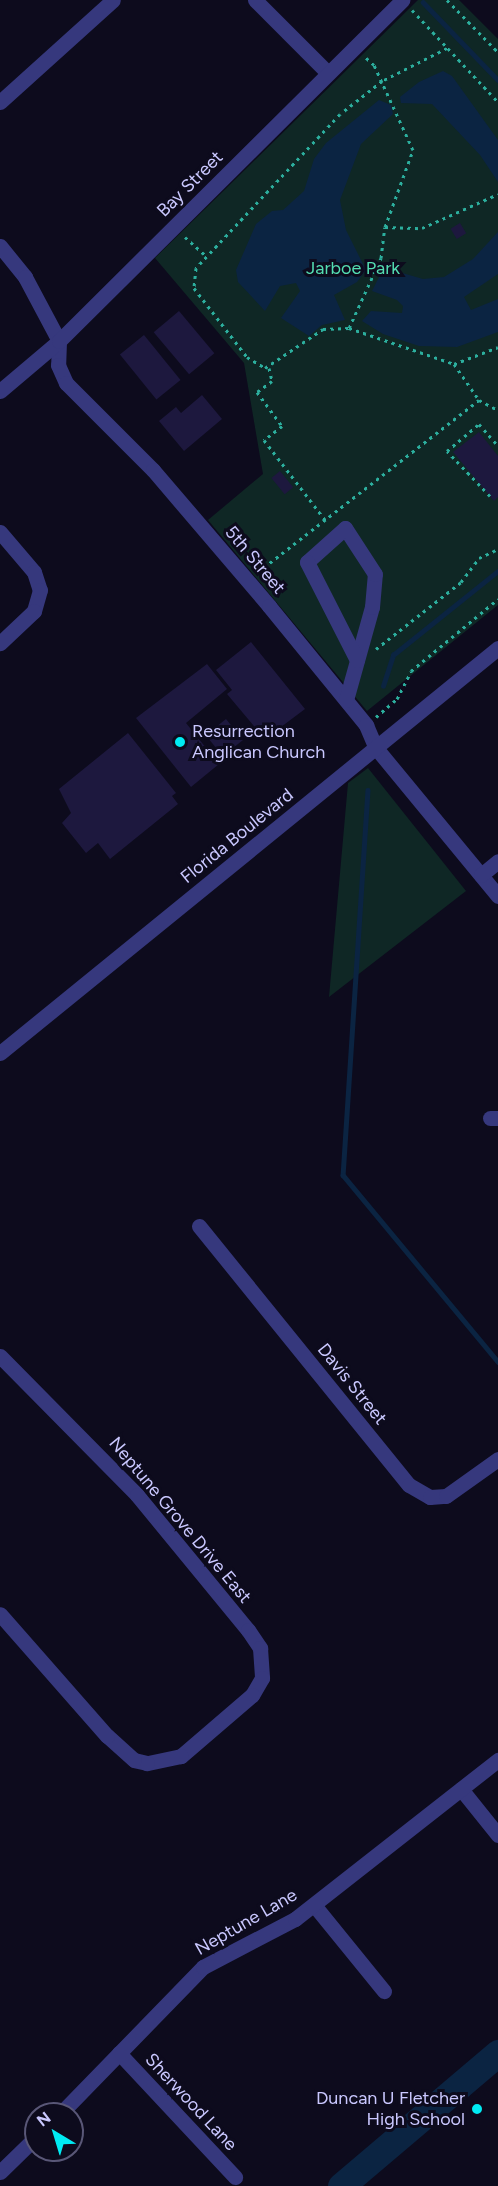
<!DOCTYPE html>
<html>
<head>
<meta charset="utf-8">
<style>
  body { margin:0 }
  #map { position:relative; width:498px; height:2186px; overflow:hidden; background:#0d0b1d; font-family:Figtree,sans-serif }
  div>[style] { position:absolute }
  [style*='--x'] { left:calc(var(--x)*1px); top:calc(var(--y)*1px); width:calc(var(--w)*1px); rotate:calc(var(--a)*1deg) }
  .green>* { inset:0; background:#0f2725 }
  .water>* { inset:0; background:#0b2442 }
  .stream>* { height:4.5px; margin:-2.25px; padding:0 2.25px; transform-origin:2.25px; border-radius:2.25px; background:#0b2442 }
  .river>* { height:27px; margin:-13.5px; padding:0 13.5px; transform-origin:13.5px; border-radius:13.5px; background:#0b2442 }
  .building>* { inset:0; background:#1d183e; transform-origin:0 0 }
  .path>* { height:3px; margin-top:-1.5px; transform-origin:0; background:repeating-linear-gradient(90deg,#2caf9e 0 3px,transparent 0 7.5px) }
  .minor>* { height:15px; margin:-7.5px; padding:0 7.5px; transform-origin:7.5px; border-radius:7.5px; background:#36387d }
  .dots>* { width:16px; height:16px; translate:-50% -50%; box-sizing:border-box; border:3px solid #0d0b1d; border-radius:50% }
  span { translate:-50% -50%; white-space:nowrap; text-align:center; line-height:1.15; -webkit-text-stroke:6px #0d0b1d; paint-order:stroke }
  .street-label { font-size:18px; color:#cac8ff }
  .park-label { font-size:18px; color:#54deb2 }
  .poi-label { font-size:18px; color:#cac8ff }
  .left { translate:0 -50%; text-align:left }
  .right { translate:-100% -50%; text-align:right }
  .north { position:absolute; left:24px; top:2102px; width:60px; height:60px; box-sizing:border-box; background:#0d0b1d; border:2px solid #595777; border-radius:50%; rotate:322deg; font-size:16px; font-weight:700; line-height:24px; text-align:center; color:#cac8ff }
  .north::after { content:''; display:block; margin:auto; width:21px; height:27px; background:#00ebf3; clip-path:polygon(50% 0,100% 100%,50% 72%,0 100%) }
</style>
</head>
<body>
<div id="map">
  <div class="green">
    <i style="clip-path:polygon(418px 0,459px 0,498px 39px,498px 605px,367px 711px,208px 520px,263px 474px,244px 363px,155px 258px)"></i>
    <i style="clip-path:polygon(368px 768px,466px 891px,329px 997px,348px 783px)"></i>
  </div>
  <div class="water">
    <i style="clip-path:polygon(443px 71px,452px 76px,498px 140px,498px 182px,480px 155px,432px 104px,401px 103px,400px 97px,419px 82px)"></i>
    <i style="clip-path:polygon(379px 100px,391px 105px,393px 114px,361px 144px,340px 200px,346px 230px,366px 270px,357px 282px,334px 295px,345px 320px,322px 325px,309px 336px,281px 318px,300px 291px,296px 283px,280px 286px,265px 311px,238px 282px,236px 270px,256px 224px,272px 211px,283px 210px,304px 191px,314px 159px,326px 143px)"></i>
    <i style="clip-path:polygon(498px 232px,498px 274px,464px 297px,471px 310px,498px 299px,498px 332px,457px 347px,419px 346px,383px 334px,362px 321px,371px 311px,402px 313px,403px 306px,397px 300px,372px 291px,380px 275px,392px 270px,423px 279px,444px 277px,473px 259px)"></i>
  </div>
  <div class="stream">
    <i style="--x:423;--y:2;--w:108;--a:46.1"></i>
    <i style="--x:383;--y:686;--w:33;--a:-72"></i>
    <i style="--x:393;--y:655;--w:134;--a:-38.7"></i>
    <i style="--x:368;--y:790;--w:386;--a:93.7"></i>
    <i style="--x:343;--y:1175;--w:243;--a:50.3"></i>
  </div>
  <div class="river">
    <i style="--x:341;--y:2186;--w:206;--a:-40.3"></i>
  </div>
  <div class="building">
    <i style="left:460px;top:223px;width:12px;height:11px;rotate:59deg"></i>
    <i style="left:179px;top:311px;width:55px;height:33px;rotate:50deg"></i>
    <i style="left:144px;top:335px;width:58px;height:31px;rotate:51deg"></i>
    <i style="clip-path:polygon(202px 395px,222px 419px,184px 451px,159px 421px,176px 407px,181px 413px)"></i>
    <i style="clip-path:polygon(479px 432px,498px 456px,498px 497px,494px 501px,453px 452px)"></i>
    <i style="left:280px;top:471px;width:21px;height:11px;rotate:51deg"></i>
    <i style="clip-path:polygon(251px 642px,305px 709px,269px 736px,262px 728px,259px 732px,227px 694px,232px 690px,216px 670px)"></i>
    <i style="clip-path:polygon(207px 664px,227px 689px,186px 723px,219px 764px,191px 787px,136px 718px)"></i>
    <i style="left:226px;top:719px;width:27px;height:26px;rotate:51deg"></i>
    <i style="clip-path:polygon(128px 733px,176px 793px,172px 796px,178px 804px,110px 859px,98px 843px,86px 853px,62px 823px,71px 813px,59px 789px)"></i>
  </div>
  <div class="path">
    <i style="--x:447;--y:0;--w:73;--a:45.6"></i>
    <i style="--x:412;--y:10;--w:126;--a:46.9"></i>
    <i style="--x:447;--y:48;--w:73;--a:153.1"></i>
    <i style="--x:382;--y:81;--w:53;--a:141.8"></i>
    <i style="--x:340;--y:114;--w:211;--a:133.1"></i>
    <i style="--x:196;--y:268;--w:20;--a:96"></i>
    <i style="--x:194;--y:288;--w:87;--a:52.5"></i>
    <i style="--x:247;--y:357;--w:21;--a:31"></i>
    <i style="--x:265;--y:368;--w:70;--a:-33.9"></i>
    <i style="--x:323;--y:329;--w:26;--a:-2"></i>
    <i style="--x:349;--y:328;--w:111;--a:18.9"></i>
    <i style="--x:454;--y:364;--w:47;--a:-21.1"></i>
    <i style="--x:385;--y:227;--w:37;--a:2"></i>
    <i style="--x:422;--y:228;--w:83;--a:-24.1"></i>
    <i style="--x:185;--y:237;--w:28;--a:42"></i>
    <i style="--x:349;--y:328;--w:77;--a:-65.4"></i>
    <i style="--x:381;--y:258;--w:31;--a:-83"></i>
    <i style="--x:385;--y:227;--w:82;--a:-70"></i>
    <i style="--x:413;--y:150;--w:94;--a:-114.6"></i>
    <i style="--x:374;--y:65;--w:12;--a:-138"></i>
    <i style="--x:454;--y:364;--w:44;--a:55.2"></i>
    <i style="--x:479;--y:400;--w:21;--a:28"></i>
    <i style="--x:269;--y:368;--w:13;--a:77"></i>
    <i style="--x:272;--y:381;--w:19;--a:144"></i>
    <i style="--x:257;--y:392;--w:42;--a:53.7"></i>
    <i style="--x:282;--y:426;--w:23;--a:142"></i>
    <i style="--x:264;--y:440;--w:102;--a:52.6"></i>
    <i style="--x:490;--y:496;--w:62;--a:-133.7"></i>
    <i style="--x:447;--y:451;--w:42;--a:-40.2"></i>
    <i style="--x:479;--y:424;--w:29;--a:49"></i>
    <i style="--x:258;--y:572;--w:280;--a:-37.9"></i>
    <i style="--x:376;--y:649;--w:108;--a:-38.2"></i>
    <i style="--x:461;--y:582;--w:30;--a:-53"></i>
    <i style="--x:479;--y:558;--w:21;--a:-25"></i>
    <i style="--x:376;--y:717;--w:28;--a:-41"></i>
    <i style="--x:397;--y:699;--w:31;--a:-63"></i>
    <i style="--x:411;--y:671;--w:113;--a:-39.6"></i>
  </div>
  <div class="minor">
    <i style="--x:255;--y:0;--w:103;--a:45"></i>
    <i style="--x:0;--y:102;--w:152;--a:-42.1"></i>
    <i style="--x:0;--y:246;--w:40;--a:51"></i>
    <i style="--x:25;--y:277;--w:72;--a:62"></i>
    <i style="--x:59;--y:341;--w:24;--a:92"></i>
    <i style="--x:58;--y:365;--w:20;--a:66"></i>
    <i style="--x:66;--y:383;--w:123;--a:45"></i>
    <i style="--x:153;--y:470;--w:179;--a:49.5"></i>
    <i style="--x:269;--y:606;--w:154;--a:50.8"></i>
    <i style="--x:366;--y:725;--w:25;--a:67"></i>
    <i style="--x:376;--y:748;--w:192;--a:50.5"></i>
    <i style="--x:0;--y:391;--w:77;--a:-40.3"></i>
    <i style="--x:59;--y:341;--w:484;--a:-44.8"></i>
    <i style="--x:0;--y:532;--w:52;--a:49.6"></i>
    <i style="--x:34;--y:572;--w:19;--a:72"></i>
    <i style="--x:40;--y:590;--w:22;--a:106"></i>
    <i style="--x:34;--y:611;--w:47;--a:136.7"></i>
    <i style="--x:346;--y:700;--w:97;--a:-74.4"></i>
    <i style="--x:372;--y:607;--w:33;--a:-85"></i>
    <i style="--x:375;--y:574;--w:55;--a:-123.1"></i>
    <i style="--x:345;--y:528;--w:51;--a:138.2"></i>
    <i style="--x:307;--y:562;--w:110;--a:63"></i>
    <i style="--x:481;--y:875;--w:22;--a:-39"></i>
    <i style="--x:0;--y:1053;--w:642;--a:-39.12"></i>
    <i style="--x:490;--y:1118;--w:8;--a:0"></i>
    <i style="--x:199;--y:1226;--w:333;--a:51"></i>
    <i style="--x:409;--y:1485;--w:24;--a:30"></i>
    <i style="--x:430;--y:1497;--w:16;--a:-4"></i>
    <i style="--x:446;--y:1496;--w:64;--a:-35.4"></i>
    <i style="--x:0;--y:1356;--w:195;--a:45.4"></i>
    <i style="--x:137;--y:1495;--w:175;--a:50.6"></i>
    <i style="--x:248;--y:1630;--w:22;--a:56"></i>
    <i style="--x:260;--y:1648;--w:30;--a:86"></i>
    <i style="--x:262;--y:1678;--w:20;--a:120"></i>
    <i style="--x:252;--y:1695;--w:94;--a:139.3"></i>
    <i style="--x:181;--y:1756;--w:35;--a:168"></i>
    <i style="--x:147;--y:1763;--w:13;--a:-167"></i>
    <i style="--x:134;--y:1760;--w:36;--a:-138"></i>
    <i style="--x:107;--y:1736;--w:162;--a:-131.3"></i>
    <i style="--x:461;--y:1789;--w:59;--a:51.2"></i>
    <i style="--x:314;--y:1905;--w:111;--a:50.9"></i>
    <i style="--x:119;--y:2053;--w:170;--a:46.9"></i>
    <i style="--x:60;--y:2114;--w:205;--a:-45.8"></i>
    <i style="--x:203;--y:1967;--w:104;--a:-27.6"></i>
    <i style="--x:295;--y:1919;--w:258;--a:-38.1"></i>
    <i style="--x:0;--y:2172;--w:50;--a:-44.2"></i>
  </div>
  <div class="dots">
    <i style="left:180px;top:742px;background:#00ebf3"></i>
    <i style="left:477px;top:2109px;background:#00ebf3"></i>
  </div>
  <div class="street-label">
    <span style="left:190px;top:184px;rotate:-45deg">Bay Street</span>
    <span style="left:255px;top:560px;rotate:50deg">5th Street</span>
    <span style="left:237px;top:836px;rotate:-39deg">Florida Boulevard</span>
    <span style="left:352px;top:1384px;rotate:51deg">Davis Street</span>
    <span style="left:180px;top:1520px;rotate:50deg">Neptune Grove Drive East</span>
    <span style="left:246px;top:1922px;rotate:-30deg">Neptune Lane</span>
    <span style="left:191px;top:2102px;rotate:47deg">Sherwood Lane</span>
  </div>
  <div class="park-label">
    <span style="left:353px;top:268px">Jarboe Park</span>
  </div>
  <div class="poi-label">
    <span class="left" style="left:192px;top:742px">Resurrection<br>Anglican Church</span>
    <span class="right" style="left:465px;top:2109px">Duncan U Fletcher<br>High School</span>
  </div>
  <div class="north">N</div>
</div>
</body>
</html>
